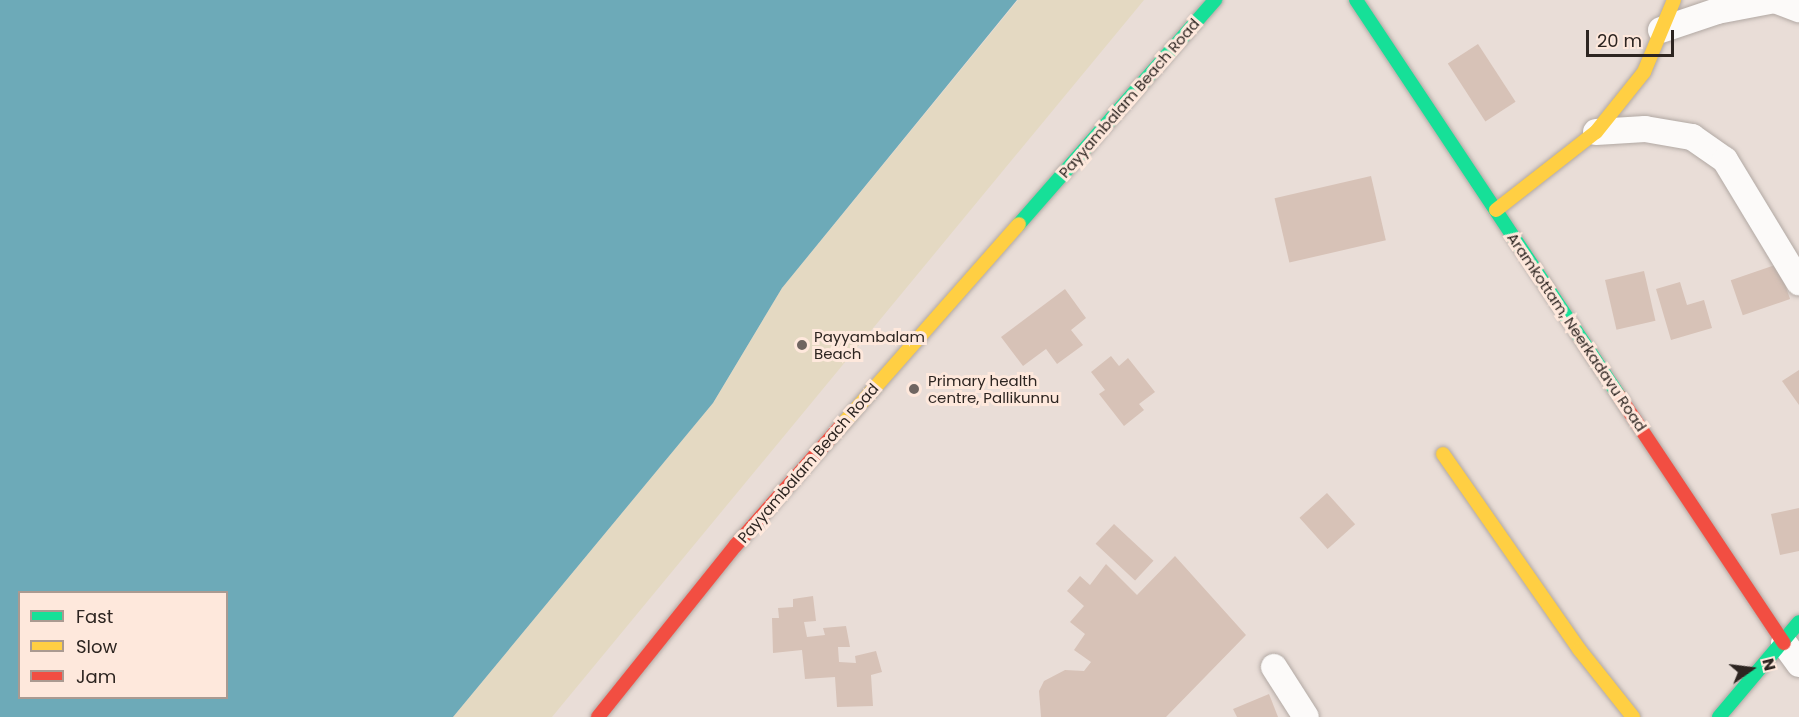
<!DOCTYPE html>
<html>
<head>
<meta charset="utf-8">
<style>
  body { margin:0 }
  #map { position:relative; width:1799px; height:717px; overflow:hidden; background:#e9ddd7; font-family:Poppins,sans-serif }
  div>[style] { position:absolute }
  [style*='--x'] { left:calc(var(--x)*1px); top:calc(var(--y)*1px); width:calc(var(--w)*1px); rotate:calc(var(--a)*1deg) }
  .sand>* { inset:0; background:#e4d9c2 }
  .water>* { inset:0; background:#6daab8 }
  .building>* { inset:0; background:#d7c2b7; transform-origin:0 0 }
  .roads { filter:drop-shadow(0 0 2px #b1a8a3) drop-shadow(0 0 2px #b1a8a3) }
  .street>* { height:26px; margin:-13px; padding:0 13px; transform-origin:13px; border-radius:13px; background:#fcfaf9 }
  .fast>* { height:14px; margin:-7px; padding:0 7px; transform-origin:7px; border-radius:7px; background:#16e098 }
  .slow>* { height:14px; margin:-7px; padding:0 7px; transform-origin:7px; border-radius:7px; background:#ffcf43 }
  .jam>* { height:14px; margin:-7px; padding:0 7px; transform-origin:7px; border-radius:7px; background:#f24e42 }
  .dots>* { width:16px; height:16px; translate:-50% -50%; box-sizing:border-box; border:3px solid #fee8dc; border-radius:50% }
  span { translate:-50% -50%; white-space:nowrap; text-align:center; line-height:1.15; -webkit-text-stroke:6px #fee8dc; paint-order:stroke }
  .street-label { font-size:15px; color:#2d2521 }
  .poi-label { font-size:15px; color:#2d2521 }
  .left { translate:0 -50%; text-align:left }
  .legend { position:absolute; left:18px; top:591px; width:210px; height:108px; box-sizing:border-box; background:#fee8dc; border:2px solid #aa9a91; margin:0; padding:8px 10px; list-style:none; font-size:18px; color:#2d2521 }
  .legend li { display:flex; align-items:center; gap:12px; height:30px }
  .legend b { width:30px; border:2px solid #aa9a91 }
  .north { position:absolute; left:1721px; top:639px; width:60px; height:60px; -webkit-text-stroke:4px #fee8dc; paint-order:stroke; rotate:76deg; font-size:16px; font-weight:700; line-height:24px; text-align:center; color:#2d2521 }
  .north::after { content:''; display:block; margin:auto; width:21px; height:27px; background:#2d2521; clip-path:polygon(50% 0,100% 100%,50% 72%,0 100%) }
  .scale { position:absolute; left:1586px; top:30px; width:88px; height:27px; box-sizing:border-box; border:3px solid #2d2521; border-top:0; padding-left:8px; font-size:18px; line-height:21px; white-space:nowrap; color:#2d2521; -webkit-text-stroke:4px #fee8dc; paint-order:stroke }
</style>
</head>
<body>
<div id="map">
  <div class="sand">
    <i style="clip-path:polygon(1018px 0,1144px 0,552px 717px,453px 717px,713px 403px,782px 288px)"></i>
  </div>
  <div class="water">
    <i style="clip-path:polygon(evenodd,0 0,1017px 0,782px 288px,713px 403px,453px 717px,0 717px,0 0,20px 592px,226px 592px,226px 698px,20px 698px,20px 592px)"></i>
  </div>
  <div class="building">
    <i style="left:1478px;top:44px;width:69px;height:36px;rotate:57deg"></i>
    <i style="left:1371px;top:176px;width:66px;height:99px;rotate:77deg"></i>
    <i style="left:1778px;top:264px;width:37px;height:50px;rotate:71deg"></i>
    <i style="left:1644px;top:271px;width:51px;height:40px;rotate:77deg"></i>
    <i style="clip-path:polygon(1680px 282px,1687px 305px,1704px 300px,1712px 328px,1671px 340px,1656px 289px)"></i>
    <i style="clip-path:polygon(1065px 289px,1086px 318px,1071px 330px,1083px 345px,1057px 364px,1046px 349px,1023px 366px,1001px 337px)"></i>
    <i style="clip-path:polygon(1111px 356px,1119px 366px,1128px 358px,1155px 392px,1139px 404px,1144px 410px,1124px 426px,1099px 394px,1105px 390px,1091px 372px)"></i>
    <i style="clip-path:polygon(1799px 370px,1799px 405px,1782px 381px)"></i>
    <i style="left:1327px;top:493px;width:42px;height:37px;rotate:48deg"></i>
    <i style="clip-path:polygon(1799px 508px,1799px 551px,1780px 555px,1771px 514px)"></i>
    <i style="left:1114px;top:524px;width:54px;height:27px;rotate:43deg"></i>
    <i style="clip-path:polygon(1175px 556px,1246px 635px,1166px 717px,1041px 717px,1039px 691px,1044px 681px,1065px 670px,1084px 671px,1091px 662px,1074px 650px,1085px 634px,1070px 622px,1084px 606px,1067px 591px,1080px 576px,1090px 585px,1106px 564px,1137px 595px)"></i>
    <i style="clip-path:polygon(813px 596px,816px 621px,804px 622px,807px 637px,825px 635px,823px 628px,846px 626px,850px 647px,838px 647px,839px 662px,856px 663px,855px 656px,876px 651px,882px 672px,871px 675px,873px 706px,837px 707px,835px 677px,805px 679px,802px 650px,773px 653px,772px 618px,779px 618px,778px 608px,793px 607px,793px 599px)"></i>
    <i style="clip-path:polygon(1269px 694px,1278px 717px,1237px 717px,1233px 709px)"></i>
  </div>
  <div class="roads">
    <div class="street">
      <i style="--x:1661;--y:30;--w:59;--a:-18.7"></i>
      <i style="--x:1717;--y:11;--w:59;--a:-10.7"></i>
      <i style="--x:1775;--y:0;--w:26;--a:21"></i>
      <i style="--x:1596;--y:132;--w:49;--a:-3.5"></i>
      <i style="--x:1645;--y:129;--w:48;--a:9.7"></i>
      <i style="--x:1692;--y:137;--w:40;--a:34.9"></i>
      <i style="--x:1725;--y:160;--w:143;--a:58.8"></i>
      <i style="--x:1784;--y:643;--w:26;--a:54"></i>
      <i style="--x:1274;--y:667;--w:59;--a:57.4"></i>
    </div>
    <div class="fast">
      <i style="--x:1356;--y:0;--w:475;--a:56.4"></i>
      <i style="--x:1019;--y:224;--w:298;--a:-48.8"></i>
      <i style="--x:1719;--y:717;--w:124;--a:-49.9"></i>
    </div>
    <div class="slow">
      <i style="--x:1496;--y:210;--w:127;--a:-38"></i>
      <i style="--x:1596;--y:132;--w:77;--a:-51.3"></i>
      <i style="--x:1644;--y:72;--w:78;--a:-67.4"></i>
      <i style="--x:841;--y:426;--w:269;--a:-48.6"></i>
      <i style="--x:1443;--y:454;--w:238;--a:55.1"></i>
      <i style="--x:1579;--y:649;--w:87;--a:51.5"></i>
    </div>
    <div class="jam">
      <i style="--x:1619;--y:396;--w:297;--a:56.3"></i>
      <i style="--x:598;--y:717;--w:221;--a:-51.3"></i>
      <i style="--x:736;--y:545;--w:159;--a:-48.6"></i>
    </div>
  </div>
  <div class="dots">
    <i style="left:802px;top:345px;background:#6f6561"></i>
    <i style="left:914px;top:389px;background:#6f6561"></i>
  </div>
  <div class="street-label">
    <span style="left:1129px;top:98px;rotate:-49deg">Payyambalam Beach Road</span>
    <span style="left:1577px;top:332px;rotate:56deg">Aramkottam, Neerkadavu Road</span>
    <span style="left:808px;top:463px;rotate:-49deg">Payyambalam Beach Road</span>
  </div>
  <div class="poi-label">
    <span class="left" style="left:814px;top:345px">Payyambalam<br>Beach</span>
    <span class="left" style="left:928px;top:389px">Primary health<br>centre, Pallikunnu</span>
  </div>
  <ul class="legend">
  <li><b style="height:8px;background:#16e098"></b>Fast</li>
  <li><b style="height:8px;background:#ffcf43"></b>Slow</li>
  <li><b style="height:8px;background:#f24e42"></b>Jam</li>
  </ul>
  <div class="north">N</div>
  <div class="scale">20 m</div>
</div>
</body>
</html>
